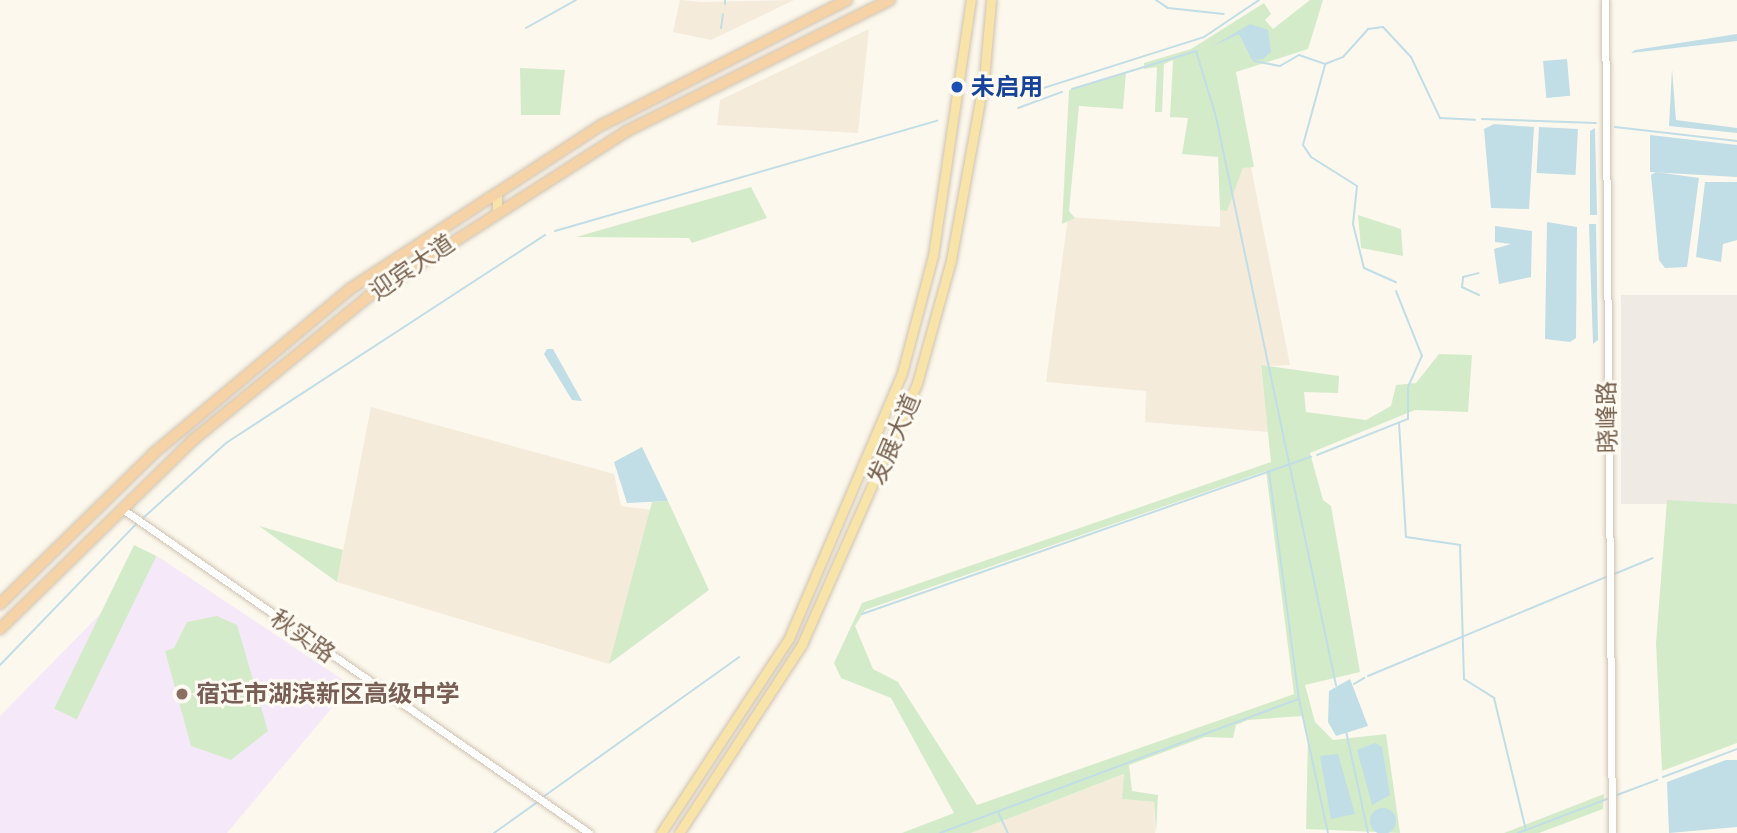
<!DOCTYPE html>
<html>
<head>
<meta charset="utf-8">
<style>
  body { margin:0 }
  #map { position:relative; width:1737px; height:833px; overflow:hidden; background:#fcf8ed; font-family:Raleway,"Noto Sans SC",sans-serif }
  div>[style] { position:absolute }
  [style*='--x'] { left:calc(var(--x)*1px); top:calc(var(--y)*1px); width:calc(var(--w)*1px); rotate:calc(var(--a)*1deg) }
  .residential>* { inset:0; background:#f4ebdb }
  .industrial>* { inset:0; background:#efeae4; transform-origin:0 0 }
  .education>* { inset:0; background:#f5e9f9 }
  .green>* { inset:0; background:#d4ebca; transform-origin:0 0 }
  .water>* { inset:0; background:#c1dde6; transform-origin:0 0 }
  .round { border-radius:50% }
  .stream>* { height:2px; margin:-1px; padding:0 1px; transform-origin:1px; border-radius:1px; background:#c1dde6 }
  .roads { filter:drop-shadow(0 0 2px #cfc2b1) drop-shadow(0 0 2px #cfc2b1) }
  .tertiary>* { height:7px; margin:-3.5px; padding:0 3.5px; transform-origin:3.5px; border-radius:3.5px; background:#fff }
  .primary>* { height:9px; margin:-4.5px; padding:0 4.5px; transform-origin:4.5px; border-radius:4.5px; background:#f8e3a8 }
  .trunk>* { height:10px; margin:-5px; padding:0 5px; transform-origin:5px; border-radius:5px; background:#f6d3a7 }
  .dots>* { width:19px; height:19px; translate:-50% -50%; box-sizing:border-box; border:4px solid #fffbf3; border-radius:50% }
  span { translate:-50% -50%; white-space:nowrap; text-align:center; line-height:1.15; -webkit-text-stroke:6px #fffbf3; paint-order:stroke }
  .transit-label { font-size:24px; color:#164399; font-weight:700 }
  .left { translate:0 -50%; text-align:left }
  .street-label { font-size:24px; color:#78624f }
  .education-label { font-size:24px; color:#785e54; font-weight:700 }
</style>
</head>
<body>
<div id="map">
  <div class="residential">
    <i style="clip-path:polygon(680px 0,701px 2px,794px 0,711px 40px,673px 32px)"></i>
    <i style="clip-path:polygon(869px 29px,858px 133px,717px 125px,720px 100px)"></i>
    <i style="clip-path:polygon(1251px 167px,1290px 365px,1261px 366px,1268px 432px,1145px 422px,1146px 391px,1046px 382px,1068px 217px,1220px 227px,1220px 210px,1227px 210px,1243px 168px)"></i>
    <i style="clip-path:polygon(371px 407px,614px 474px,621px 506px,652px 510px,609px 664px,337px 582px)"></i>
    <i style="clip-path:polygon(1125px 774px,1122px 799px,1154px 802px,1155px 833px,971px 833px)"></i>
  </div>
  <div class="industrial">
    <i style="left:1737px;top:295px;width:209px;height:116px;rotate:90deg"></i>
  </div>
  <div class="education">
    <i style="clip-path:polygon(157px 556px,351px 685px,227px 833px,0 833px,0 716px)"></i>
  </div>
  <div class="green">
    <i style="clip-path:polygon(1310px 0,1323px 0,1308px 49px,1236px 72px,1254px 167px,1243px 168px,1227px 211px,1220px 210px,1218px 157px,1182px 154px,1188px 118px,1170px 117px,1173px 60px,1164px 64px,1162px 112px,1155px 112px,1157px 67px,1144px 69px,1144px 63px,1191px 49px,1264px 3px,1271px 14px,1265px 20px,1273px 29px)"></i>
    <i style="clip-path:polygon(520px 68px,565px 70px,560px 115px,521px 115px)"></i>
    <i style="clip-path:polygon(1126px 73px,1123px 109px,1079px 106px,1069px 211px,1075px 218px,1062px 224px,1069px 90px)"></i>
    <i style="clip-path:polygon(751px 187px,767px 218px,692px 243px,689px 238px,576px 237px)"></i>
    <i style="clip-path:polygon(1358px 215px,1401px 229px,1403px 256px,1361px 248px)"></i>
    <i style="clip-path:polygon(evenodd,1439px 354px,1472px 355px,1468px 412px,1415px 410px,1310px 453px,1323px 500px,1331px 506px,1360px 672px,1305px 685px,1315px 722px,1333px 740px,1386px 734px,1400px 833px,1306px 829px,1308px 737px,1302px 716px,1248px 720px,1236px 725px,1233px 738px,1205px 737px,1129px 765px,1132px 791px,1158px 795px,1156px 833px,1154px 802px,1122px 799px,1124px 774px,971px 833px,902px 833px,954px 813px,891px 698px,841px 678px,834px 663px,862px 603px,1271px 462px,1261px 365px,1339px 376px,1338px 393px,1304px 392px,1306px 412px,1366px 420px,1391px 406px,1396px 385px,1416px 383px,1439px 354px,1266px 471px,1294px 694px,977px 805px,898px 682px,873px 669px,855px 626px,865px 610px,1266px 471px)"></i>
    <i style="clip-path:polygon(1667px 500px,1737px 504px,1737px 743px,1662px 771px,1656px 643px)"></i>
    <i style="clip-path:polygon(668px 501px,709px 590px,609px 664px,652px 502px)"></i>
    <i style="clip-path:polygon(259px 526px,343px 550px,337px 582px)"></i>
    <i style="left:134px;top:545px;width:25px;height:182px;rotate:26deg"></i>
    <i style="clip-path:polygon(217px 616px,237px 625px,268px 731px,231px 760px,191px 746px,165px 651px,174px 648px,187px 622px)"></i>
    <i style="clip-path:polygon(1604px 794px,1603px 809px,1539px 833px,1504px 833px)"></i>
  </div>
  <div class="water">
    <i style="clip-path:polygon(1250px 24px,1268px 30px,1271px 52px,1263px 59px,1252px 60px,1239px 34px,1211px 47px)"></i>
    <i style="clip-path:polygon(1737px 34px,1737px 41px,1631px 53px,1635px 50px)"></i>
    <i style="left:1567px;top:59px;width:37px;height:24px;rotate:85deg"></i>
    <i style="clip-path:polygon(1672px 69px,1676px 120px,1737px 128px,1737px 133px,1669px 126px)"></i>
    <i style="clip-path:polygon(1494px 124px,1534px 127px,1529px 209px,1491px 208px,1484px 129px)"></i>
    <i style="left:1539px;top:127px;width:39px;height:46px;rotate:3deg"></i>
    <i style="clip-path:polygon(1595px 128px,1597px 215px,1590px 215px,1590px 131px)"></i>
    <i style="clip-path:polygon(1650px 135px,1737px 145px,1737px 177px,1650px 172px)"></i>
    <i style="clip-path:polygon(1656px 172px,1699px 178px,1687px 267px,1665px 268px,1659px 260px,1651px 175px)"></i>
    <i style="clip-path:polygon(1705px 182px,1737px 182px,1737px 240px,1723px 244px,1721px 262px,1696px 257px)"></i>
    <i style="clip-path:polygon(1547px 222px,1577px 227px,1576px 338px,1570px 342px,1545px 339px)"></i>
    <i style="clip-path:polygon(1589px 224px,1596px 224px,1598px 340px,1593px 344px)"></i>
    <i style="clip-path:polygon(1495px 226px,1532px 231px,1531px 277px,1499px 284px,1494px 249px,1511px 244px,1495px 242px)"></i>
    <i style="clip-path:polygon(547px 349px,553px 349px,582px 401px,572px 400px,544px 354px)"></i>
    <i style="clip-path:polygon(642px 447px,668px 501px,627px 503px,614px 462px)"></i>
    <i style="clip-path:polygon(1350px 679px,1368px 726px,1336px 736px,1328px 722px,1329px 691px)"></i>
    <i style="clip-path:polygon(1375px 743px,1382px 747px,1390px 795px,1372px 805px,1357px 750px)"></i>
    <i style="clip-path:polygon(1338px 754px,1355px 814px,1331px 819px,1320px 756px)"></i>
    <i style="clip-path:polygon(1726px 760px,1737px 760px,1737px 827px,1669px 833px,1667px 782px)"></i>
    <i class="round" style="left:1370px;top:808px;width:26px;height:26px"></i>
  </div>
  <div class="stream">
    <i style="--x:1156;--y:0;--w:14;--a:34"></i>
    <i style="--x:1168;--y:8;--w:56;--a:6.1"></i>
    <i style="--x:725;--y:4;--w:4;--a:-90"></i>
    <i style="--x:526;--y:28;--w:57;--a:-29.2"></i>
    <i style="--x:721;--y:28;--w:14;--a:-82"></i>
    <i style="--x:1254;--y:61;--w:26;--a:11"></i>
    <i style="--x:1280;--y:66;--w:22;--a:-30"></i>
    <i style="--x:1299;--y:55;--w:28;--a:19"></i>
    <i style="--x:1325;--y:64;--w:19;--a:-21"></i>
    <i style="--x:1343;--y:57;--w:38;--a:-48"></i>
    <i style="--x:1368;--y:29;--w:15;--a:-8"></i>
    <i style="--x:1383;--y:27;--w:41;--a:47"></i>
    <i style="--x:1411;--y:57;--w:68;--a:64.6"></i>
    <i style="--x:1440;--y:118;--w:35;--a:3"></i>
    <i style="--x:1325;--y:65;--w:83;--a:105.4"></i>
    <i style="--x:1303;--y:145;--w:14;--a:56"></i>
    <i style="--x:1311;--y:157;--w:54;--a:32.2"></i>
    <i style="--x:1357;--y:186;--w:38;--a:96"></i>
    <i style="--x:1353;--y:224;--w:45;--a:76"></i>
    <i style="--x:1364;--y:268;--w:35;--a:24"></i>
    <i style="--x:1072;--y:89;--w:130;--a:-17"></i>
    <i style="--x:1196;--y:51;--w:69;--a:73.1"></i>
    <i style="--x:1216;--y:117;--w:581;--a:78.07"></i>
    <i style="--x:1015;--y:97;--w:198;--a:-17.6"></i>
    <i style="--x:1204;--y:37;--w:66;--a:-33.9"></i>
    <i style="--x:1018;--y:108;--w:47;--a:-20"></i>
    <i style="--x:1482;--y:119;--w:114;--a:2"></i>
    <i style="--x:1615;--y:127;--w:123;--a:6.5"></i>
    <i style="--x:555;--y:231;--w:398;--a:-16.1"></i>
    <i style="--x:1479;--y:295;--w:19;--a:-155"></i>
    <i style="--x:1462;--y:287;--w:10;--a:-84"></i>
    <i style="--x:1463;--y:277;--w:16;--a:-14"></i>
    <i style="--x:1399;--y:423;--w:114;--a:86.5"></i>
    <i style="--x:1406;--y:537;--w:55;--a:8.4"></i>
    <i style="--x:1460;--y:545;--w:134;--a:88.3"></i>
    <i style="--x:1464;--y:679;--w:36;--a:32"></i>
    <i style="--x:1494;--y:698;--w:136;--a:76.4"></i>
    <i style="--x:1317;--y:455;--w:98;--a:-21.6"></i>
    <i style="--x:1408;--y:419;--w:32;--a:-90"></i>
    <i style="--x:1408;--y:387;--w:34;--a:-66"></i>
    <i style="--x:1422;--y:356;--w:70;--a:-111.8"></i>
    <i style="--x:1269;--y:472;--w:229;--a:82.5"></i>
    <i style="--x:1299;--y:699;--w:137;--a:77.8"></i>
    <i style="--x:142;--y:519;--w:113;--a:-42.1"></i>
    <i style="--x:226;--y:443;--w:381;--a:-33.1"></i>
    <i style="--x:1612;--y:575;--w:44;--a:-22.5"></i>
    <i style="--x:862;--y:614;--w:476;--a:-19.3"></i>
    <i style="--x:0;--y:665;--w:199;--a:-46"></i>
    <i style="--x:1368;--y:676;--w:258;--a:-22.6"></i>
    <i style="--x:1354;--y:684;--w:12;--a:-31"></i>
    <i style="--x:1346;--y:731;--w:104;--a:77.8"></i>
    <i style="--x:1663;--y:777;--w:79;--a:-20.7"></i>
    <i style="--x:1617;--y:795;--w:43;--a:-20.6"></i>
    <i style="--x:543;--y:797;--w:241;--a:-35.5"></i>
    <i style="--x:998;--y:812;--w:23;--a:65"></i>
    <i style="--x:494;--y:833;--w:55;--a:-35.4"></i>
    <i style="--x:940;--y:833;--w:383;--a:-20.5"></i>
    <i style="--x:1518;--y:833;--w:95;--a:-20.9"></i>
  </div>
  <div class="roads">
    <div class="tertiary">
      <i style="--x:1605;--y:0;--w:833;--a:89.52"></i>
      <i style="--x:121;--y:508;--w:570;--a:34.78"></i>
    </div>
    <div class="primary">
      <i style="--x:488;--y:197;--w:9;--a:6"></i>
      <i style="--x:497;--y:198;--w:12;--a:90"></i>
      <i style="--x:661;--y:833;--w:233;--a:-56.7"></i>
      <i style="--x:789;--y:638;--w:288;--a:-66.9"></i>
      <i style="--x:902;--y:373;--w:121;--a:-75.2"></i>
      <i style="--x:933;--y:256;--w:259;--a:-81.6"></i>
      <i style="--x:679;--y:833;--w:225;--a:-56.9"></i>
      <i style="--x:802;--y:644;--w:285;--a:-66.2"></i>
      <i style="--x:917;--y:383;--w:128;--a:-74.5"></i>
      <i style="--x:951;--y:260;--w:184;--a:-79.7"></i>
      <i style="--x:984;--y:79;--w:79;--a:-84.9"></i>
    </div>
    <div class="trunk">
      <i style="--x:0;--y:604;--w:216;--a:-44.4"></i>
      <i style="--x:154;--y:453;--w:256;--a:-39.9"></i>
      <i style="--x:350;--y:289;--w:301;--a:-33.1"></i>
      <i style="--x:602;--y:125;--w:275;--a:-27"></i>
      <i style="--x:0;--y:629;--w:270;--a:-44.4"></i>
      <i style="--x:193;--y:440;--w:227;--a:-39.3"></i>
      <i style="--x:369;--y:296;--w:304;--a:-32.6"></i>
      <i style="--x:625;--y:132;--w:296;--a:-26.5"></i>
    </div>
  </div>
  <div class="dots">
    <i style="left:957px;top:87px;background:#1a4fb4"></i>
    <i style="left:182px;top:694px;background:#8d6e63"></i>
  </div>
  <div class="transit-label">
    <span class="left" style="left:971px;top:87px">未启用</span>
  </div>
  <div class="street-label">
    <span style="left:412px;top:267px;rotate:-34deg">迎宾大道</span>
    <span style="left:1607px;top:417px;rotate:-91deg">晓峰路</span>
    <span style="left:894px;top:439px;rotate:-67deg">发展大道</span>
    <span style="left:303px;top:636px;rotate:35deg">秋实路</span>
  </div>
  <div class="education-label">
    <span class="left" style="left:196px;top:694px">宿迁市湖滨新区高级中学</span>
  </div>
</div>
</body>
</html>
